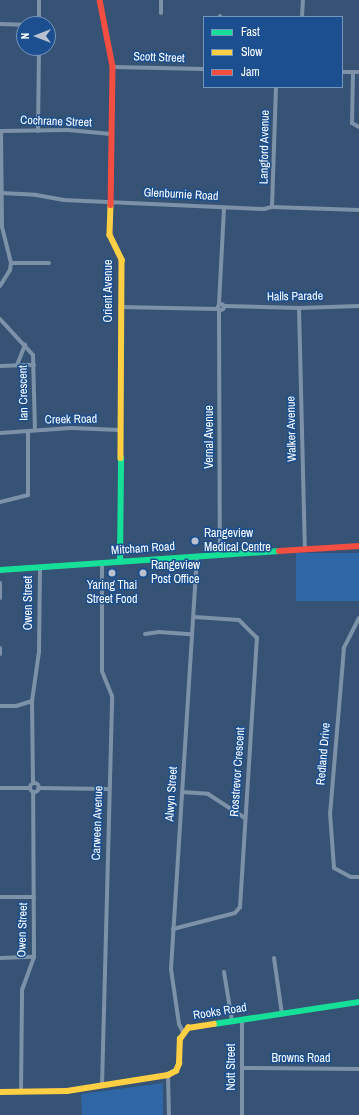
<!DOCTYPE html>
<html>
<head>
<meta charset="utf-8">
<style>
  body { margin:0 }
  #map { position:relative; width:359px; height:1115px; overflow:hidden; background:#365274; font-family:"Archivo Narrow",sans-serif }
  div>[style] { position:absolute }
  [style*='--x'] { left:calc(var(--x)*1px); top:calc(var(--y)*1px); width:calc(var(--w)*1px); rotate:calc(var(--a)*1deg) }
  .green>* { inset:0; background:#2f66a5; transform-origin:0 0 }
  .street>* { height:4px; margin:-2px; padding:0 2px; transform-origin:2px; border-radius:2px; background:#7d92a8 }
  .street>.ring { margin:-2px; padding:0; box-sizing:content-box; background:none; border:4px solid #7d92a8; border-radius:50% }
  .fast>* { height:5.5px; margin:-2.75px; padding:0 2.75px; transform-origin:2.75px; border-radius:2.75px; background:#16e098 }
  .slow>* { height:5.5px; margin:-2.75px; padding:0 2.75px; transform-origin:2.75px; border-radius:2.75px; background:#ffcf43 }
  .jam>* { height:5.5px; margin:-2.75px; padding:0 2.75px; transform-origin:2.75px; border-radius:2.75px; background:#f24e42 }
  .dots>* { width:11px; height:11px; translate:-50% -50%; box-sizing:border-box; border:2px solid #1b4f8f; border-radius:50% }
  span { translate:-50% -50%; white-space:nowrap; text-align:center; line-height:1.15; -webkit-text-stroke:3px #1b4f8f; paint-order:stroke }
  .street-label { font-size:12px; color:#fff }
  .poi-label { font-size:12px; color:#fff }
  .left { translate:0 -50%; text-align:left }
  .legend { position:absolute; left:203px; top:16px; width:140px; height:72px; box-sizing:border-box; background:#1b4f8f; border:1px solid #7695bc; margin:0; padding:5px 7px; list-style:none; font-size:12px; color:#fff }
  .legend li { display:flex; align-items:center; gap:8px; height:20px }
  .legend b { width:20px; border:1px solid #7695bc }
  .north { position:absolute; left:16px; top:16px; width:40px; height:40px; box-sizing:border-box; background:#1b4f8f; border:1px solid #7695bc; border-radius:50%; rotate:270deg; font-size:11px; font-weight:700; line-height:16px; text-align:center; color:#fff }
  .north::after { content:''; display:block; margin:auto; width:14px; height:18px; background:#b9c2ce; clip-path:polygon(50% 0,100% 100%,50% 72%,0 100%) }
</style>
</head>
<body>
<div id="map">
  <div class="green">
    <i style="left:359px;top:553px;width:48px;height:63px;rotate:90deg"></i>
    <i style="clip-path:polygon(163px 1083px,163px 1115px,82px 1115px,81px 1094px)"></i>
  </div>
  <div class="street">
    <i style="--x:39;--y:0;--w:24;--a:90"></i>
    <i style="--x:161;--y:0;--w:13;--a:90"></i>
    <i style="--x:220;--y:17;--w:1;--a:-90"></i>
    <i style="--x:302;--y:17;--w:17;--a:-87"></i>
    <i style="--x:0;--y:24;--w:24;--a:2"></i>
    <i style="--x:113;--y:67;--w:91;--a:1.3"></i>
    <i style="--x:342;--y:72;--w:17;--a:0"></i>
    <i style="--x:353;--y:72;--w:51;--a:91.1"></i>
    <i style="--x:352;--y:123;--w:8;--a:30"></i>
    <i style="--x:0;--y:131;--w:68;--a:-0.8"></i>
    <i style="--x:68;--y:130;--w:43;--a:5.3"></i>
    <i style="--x:38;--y:131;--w:83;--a:-89.3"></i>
    <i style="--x:1;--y:193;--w:35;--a:3"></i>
    <i style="--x:36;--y:195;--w:27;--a:10"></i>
    <i style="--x:63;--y:200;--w:201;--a:2.6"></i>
    <i style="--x:264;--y:209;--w:8;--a:-14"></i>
    <i style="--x:272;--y:207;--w:87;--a:2"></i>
    <i style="--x:272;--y:207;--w:120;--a:-88.1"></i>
    <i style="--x:11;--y:263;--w:38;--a:0"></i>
    <i style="--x:0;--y:286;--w:19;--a:-58"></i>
    <i style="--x:10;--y:270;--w:7;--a:-82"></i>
    <i style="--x:11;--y:263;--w:37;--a:-104"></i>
    <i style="--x:2;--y:227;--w:96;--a:-90.6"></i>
    <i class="ring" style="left:218px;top:304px;width:2px;height:2px"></i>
    <i style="--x:219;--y:304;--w:96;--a:-87"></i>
    <i style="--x:223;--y:306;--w:76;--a:1.5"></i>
    <i style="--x:299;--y:308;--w:60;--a:-1.9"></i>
    <i style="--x:120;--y:307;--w:98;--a:1.2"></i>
    <i style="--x:299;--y:308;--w:242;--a:88.6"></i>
    <i style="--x:219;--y:310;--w:245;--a:89.8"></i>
    <i style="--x:0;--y:319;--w:49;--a:47.5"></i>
    <i style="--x:33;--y:355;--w:75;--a:88.5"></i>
    <i style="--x:17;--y:365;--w:22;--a:-68"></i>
    <i style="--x:0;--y:366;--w:34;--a:-2"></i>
    <i style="--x:0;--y:433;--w:71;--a:-4"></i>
    <i style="--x:71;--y:428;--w:48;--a:2.4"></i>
    <i style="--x:0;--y:502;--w:29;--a:-14"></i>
    <i style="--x:28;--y:495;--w:64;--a:-90"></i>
    <i style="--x:0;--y:583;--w:15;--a:90"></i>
    <i style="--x:359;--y:618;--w:34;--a:117"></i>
    <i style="--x:344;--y:648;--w:166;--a:94.8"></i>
    <i style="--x:330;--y:813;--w:55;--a:85.8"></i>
    <i style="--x:334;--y:868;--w:19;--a:28"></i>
    <i style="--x:351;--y:877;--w:8;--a:0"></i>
    <i style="--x:145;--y:634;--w:14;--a:-8"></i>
    <i style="--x:159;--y:632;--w:32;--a:4"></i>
    <i style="--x:0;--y:648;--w:6;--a:90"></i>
    <i style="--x:0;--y:706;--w:16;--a:0"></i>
    <i style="--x:16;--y:706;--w:17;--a:-17"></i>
    <i class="ring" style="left:29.5px;top:782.5px;width:5px;height:5px"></i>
    <i style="--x:33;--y:783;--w:82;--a:-90.7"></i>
    <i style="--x:32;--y:701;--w:49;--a:-81.9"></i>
    <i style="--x:39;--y:652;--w:84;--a:-89.3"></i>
    <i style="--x:0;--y:788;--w:29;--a:0"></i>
    <i style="--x:38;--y:788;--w:71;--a:0.8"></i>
    <i style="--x:182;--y:792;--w:26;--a:4"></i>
    <i style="--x:208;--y:794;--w:44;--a:33"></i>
    <i style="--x:0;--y:897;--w:34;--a:0"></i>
    <i style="--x:173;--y:929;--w:64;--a:-14.5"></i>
    <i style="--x:235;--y:913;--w:8;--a:-50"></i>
    <i style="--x:240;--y:907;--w:270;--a:-86.4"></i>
    <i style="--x:257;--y:638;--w:25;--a:-135"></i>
    <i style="--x:239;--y:620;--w:45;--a:-176.2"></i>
    <i style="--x:0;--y:958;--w:34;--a:-2"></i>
    <i style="--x:274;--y:958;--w:57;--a:81.9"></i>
    <i style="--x:224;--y:972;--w:50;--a:80.7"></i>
    <i style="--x:183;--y:1032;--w:9;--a:-117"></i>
    <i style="--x:179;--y:1024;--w:56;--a:-98.3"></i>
    <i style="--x:171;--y:969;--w:414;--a:-86.4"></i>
    <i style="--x:243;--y:1068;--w:116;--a:0.5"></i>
    <i style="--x:168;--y:1075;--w:40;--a:88.6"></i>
    <i style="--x:102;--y:1086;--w:390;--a:-88.5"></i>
    <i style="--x:112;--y:696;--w:27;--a:-112"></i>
    <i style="--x:102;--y:671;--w:108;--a:-90"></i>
    <i style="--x:21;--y:1091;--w:101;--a:-89.4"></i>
    <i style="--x:22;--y:990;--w:35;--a:-70"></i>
    <i style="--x:34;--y:957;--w:165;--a:-90.3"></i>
    <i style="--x:242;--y:1115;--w:95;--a:-90"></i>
  </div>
  <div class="fast">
    <i style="--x:120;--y:562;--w:104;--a:-89.4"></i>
    <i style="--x:0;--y:570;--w:280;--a:-3.9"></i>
    <i style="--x:214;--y:1024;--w:147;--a:-8.6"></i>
  </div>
  <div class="slow">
    <i style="--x:111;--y:205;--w:30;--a:92"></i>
    <i style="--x:110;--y:235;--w:28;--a:64"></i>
    <i style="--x:122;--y:260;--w:198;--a:90.3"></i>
    <i style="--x:0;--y:1092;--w:67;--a:-0.9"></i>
    <i style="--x:67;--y:1091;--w:102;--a:-9"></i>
    <i style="--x:168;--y:1075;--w:9;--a:-27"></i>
    <i style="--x:176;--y:1071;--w:8;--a:-67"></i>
    <i style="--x:179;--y:1064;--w:25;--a:-88"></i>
    <i style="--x:180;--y:1039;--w:14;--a:-54"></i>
    <i style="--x:188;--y:1028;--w:26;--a:-9"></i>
  </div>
  <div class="jam">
    <i style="--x:100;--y:0;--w:68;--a:79"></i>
    <i style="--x:113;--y:67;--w:138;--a:90.8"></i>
    <i style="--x:279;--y:551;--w:80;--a:-3.6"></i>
  </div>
  <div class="dots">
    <i style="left:195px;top:541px;background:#b9c2ce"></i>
    <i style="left:112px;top:573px;background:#b9c2ce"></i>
    <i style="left:143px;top:573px;background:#b9c2ce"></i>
  </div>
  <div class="street-label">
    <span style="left:159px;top:58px;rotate:2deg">Scott Street</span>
    <span style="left:56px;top:122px;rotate:2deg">Cochrane Street</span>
    <span style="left:265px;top:147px;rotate:-89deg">Langford Avenue</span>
    <span style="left:181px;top:195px;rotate:3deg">Glenburnie Road</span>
    <span style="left:109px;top:291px;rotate:-90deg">Orient Avenue</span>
    <span style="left:295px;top:297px;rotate:-1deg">Halls Parade</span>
    <span style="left:24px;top:393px;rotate:-91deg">Ian Crescent</span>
    <span style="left:71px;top:420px;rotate:-1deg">Creek Road</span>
    <span style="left:292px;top:429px;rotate:-91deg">Walker Avenue</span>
    <span style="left:210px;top:437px;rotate:-90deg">Vernal Avenue</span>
    <span style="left:143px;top:549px;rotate:-4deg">Mitcham Road</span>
    <span style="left:29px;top:603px;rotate:-90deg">Owen Street</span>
    <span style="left:324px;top:754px;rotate:-85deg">Redland Drive</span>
    <span style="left:238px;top:772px;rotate:-86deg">Rosstrevor Crescent</span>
    <span style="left:172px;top:794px;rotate:-86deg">Alwyn Street</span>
    <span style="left:98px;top:823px;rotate:-88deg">Carween Avenue</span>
    <span style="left:23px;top:930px;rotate:-88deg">Owen Street</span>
    <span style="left:220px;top:1012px;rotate:-9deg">Rooks Road</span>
    <span style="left:301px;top:1059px">Browns Road</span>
    <span style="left:232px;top:1067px;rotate:-90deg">Nott Street</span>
  </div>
  <div class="poi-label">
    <span class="left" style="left:204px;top:541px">Rangeview<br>Medical Centre</span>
    <span class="left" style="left:151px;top:573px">Rangeview<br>Post Office</span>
    <span style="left:112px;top:593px">Yaring Thai<br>Street Food</span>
  </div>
  <ul class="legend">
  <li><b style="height:5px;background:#16e098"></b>Fast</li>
  <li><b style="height:5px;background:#ffcf43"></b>Slow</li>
  <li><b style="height:5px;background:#f24e42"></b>Jam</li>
  </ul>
  <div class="north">N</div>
</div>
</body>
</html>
